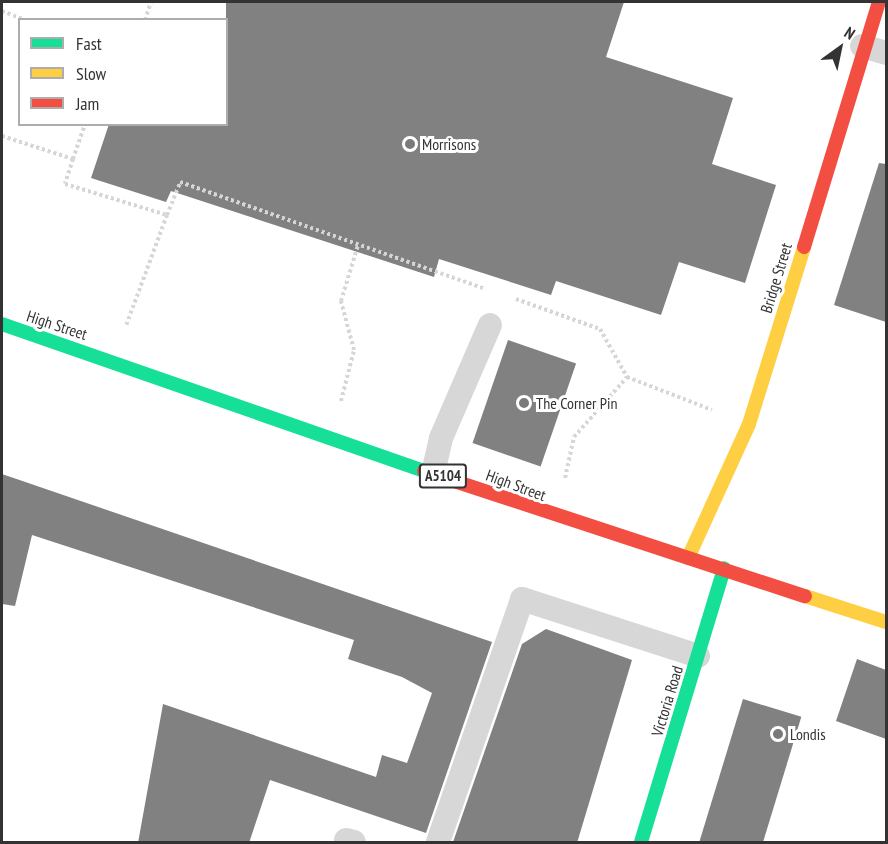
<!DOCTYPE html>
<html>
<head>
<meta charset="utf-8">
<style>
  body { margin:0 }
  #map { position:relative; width:888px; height:844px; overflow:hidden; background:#fff; font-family:"PT Sans Narrow",sans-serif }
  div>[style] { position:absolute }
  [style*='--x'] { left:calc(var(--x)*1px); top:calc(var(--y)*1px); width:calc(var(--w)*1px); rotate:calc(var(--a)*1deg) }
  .building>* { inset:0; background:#818181; transform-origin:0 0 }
  .path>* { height:4px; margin-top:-2px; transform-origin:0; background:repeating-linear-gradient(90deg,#d6d6d6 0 3px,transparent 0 6px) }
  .lane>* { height:24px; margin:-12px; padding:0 12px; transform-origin:12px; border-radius:12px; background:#d7d7d7 }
  .fast>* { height:14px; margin:-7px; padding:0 7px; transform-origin:7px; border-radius:7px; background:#16e098 }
  .slow>* { height:14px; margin:-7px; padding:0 7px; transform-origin:7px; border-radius:7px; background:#ffcf43 }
  .jam>* { height:14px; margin:-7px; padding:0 7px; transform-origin:7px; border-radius:7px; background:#f24e42 }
  .dots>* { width:16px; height:16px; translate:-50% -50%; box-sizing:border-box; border:3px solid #fff; border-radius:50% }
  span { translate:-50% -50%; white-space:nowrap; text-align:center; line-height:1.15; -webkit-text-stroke:6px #fff; paint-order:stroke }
  .shield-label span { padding:2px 4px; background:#fff; border:2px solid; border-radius:4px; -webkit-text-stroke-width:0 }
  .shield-label { font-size:15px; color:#333; font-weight:700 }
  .poi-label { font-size:16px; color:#333 }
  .left { translate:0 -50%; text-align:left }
  .street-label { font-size:16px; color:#333 }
  .frame { position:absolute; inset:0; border:3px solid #333; pointer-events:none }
  .legend { position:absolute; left:18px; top:18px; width:210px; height:108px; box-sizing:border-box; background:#fff; border:2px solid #adadad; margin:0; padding:8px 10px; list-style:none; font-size:18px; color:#333 }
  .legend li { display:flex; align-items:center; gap:12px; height:30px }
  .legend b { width:30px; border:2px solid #adadad }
  .north { position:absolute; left:810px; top:18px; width:60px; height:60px; -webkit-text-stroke:4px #fff; paint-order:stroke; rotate:33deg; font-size:16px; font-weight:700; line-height:24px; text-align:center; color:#333 }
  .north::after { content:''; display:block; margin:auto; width:21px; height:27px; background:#333; clip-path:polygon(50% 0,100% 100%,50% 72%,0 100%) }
</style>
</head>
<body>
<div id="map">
  <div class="building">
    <i style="clip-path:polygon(226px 2px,624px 2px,606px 57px,733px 98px,712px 164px,776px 185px,745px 283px,679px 262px,661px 315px,556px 281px,551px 295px,439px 259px,434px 277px,171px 191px,166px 202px,91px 178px,109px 124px,226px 124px)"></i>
    <i style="clip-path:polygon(879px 163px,886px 164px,886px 322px,834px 305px)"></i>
    <i style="left:508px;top:340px;width:72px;height:109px;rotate:19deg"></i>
    <i style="clip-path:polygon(2px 474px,492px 642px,426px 833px,270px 780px,249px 843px,138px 843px,163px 704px,376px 777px,382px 755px,407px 763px,432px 693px,402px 677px,348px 659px,354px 640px,32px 535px,15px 606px,2px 604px)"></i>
    <i style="clip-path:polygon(546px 629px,632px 660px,577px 843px,453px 842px,522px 644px)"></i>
    <i style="clip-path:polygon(857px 659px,886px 670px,886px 739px,836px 721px)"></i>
    <i style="left:743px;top:699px;width:61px;height:151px;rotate:17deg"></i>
  </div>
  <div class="path">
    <i style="--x:2;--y:11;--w:26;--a:21"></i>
    <i style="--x:145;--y:20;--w:19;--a:-72"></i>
    <i style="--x:2;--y:136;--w:75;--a:17.9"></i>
    <i style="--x:73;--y:159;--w:26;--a:108"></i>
    <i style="--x:65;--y:184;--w:107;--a:16.9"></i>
    <i style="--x:167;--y:215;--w:118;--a:110.3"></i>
    <i style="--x:73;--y:159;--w:37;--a:-71"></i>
    <i style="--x:167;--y:215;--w:35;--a:-68"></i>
    <i style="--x:180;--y:182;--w:324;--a:19.3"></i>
    <i style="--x:516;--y:299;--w:89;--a:19.7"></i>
    <i style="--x:600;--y:329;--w:55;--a:60.6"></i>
    <i style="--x:627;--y:377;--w:91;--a:21.2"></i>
    <i style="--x:341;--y:401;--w:53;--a:-75.7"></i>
    <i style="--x:354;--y:350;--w:51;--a:-104.9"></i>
    <i style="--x:341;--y:301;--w:59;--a:-73.1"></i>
    <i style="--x:565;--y:478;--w:42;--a:-77.6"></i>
    <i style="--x:574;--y:437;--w:80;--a:-48.5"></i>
  </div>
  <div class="lane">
    <i style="--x:862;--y:46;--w:25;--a:16"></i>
    <i style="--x:433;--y:473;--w:36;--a:-77"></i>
    <i style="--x:441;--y:438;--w:123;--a:-66.6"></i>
    <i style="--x:346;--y:840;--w:8;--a:14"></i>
    <i style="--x:438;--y:842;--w:257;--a:-70.9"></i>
    <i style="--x:522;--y:599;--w:185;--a:17.9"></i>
  </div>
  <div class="fast">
    <i style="--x:2;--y:324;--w:447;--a:19.2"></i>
    <i style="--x:641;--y:842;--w:286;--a:-73.1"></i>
  </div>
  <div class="slow">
    <i style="--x:688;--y:558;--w:147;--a:-65.5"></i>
    <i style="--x:749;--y:424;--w:185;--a:-72.7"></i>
    <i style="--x:805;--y:596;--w:85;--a:17.8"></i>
  </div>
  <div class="jam">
    <i style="--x:804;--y:247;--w:256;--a:-73"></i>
    <i style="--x:424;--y:471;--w:401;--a:18.2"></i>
  </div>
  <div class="dots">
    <i style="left:410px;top:144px;background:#7a7a7a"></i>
    <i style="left:524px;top:403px;background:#7a7a7a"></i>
    <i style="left:778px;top:734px;background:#7a7a7a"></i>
  </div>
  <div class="shield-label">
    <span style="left:443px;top:476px">A5104</span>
  </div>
  <div class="poi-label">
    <span class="left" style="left:422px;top:144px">Morrisons</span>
    <span class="left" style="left:536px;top:403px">The Corner Pin</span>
    <span class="left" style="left:790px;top:734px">Londis</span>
  </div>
  <div class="street-label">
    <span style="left:776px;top:278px;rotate:-73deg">Bridge Street</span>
    <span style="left:57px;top:325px;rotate:18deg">High Street</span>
    <span style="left:516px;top:485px;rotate:20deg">High Street</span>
    <span style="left:667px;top:701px;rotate:-73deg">Victoria Road</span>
  </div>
  <div class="frame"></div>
  <ul class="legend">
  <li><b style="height:8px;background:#16e098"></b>Fast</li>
  <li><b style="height:8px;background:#ffcf43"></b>Slow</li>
  <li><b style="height:8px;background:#f24e42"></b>Jam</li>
  </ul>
  <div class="north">N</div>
</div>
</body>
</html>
